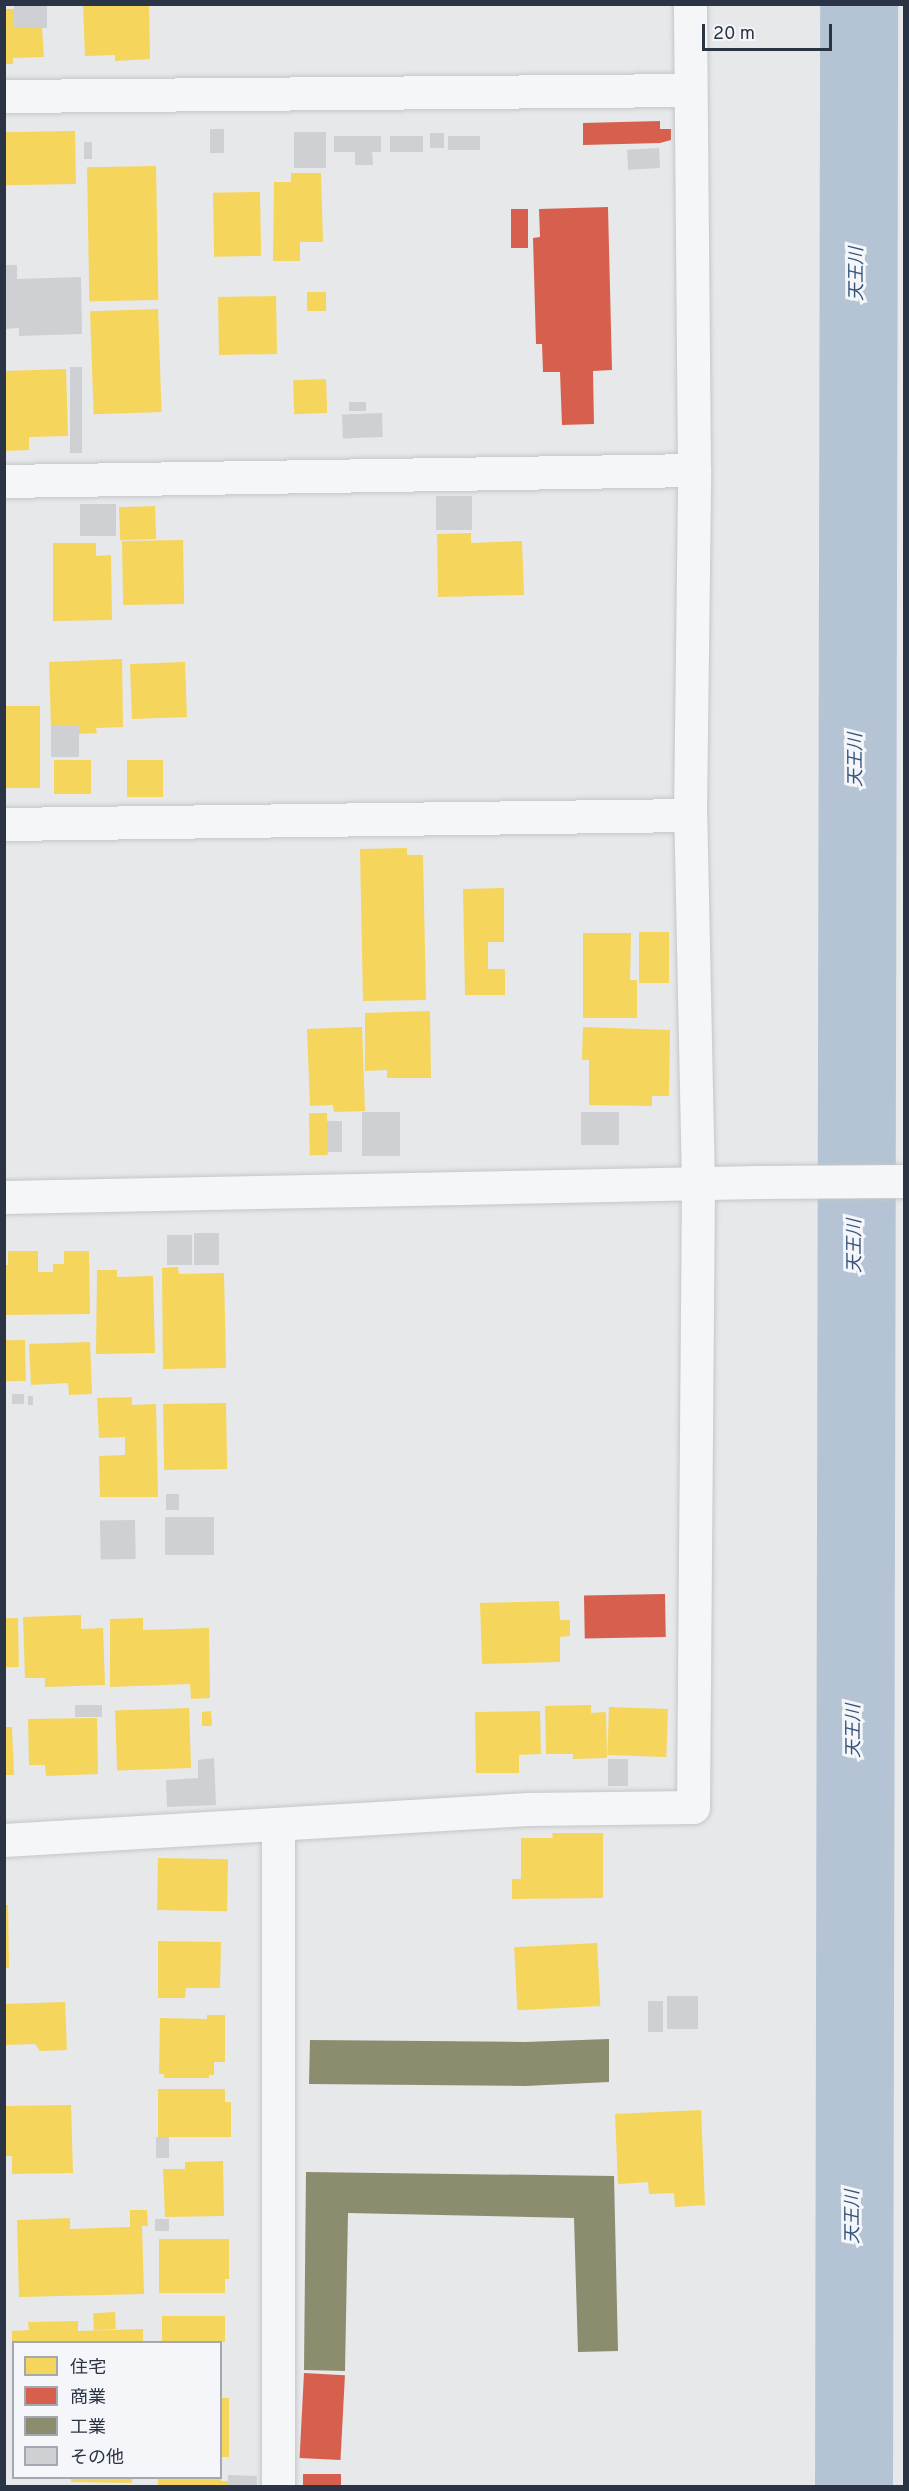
<!DOCTYPE html>
<html>
<head>
<meta charset="utf-8">
<style>
  body { margin:0 }
  #map { position:relative; width:909px; height:2491px; overflow:hidden; background:#e6e8ea; font-family:Overpass,"Noto Sans JP",sans-serif }
  div>[style] { position:absolute }
  [style*='--x'] { left:calc(var(--x)*1px); top:calc(var(--y)*1px); width:calc(var(--w)*1px); rotate:calc(var(--a)*1deg) }
  .homes>* { inset:0; background:#f6d55c; transform-origin:0 0 }
  .shops>* { inset:0; background:#d6604d; transform-origin:0 0 }
  .industry>* { inset:0; background:#8c8c6e }
  .river>* { height:78px; margin:-39px; padding:0 39px; transform-origin:39px; border-radius:39px; background:#b4c4d5 }
  .building>* { inset:0; background:#ced0d3; transform-origin:0 0 }
  .roads { filter:drop-shadow(0 0 2px #c4c6c8) drop-shadow(0 0 2px #c4c6c8) }
  .minor>* { height:33px; margin:-16.5px; padding:0 16.5px; transform-origin:16.5px; border-radius:16.5px; background:#f5f6f7 }
  .tertiary>* { height:33px; margin:-16.5px; padding:0 16.5px; transform-origin:16.5px; border-radius:16.5px; background:#f5f6f7 }
  span { translate:-50% -50%; white-space:nowrap; text-align:center; line-height:1.15; -webkit-text-stroke:6px #f4f6f9; paint-order:stroke }
  .water-label { font-size:18px; color:#34527a; font-style:italic }
  .frame { position:absolute; inset:0; border:6px solid #2b3445; pointer-events:none }
  .legend { position:absolute; left:12px; top:2341px; width:210px; height:138px; box-sizing:border-box; background:#f4f6f9; border:2px solid #a4a8b1; margin:0; padding:8px 10px; list-style:none; font-size:18px; color:#2b3445 }
  .legend li { display:flex; align-items:center; gap:12px; height:30px }
  .legend b { width:30px; border:2px solid #a4a8b1 }
  .scale { position:absolute; left:702px; top:24px; width:130px; height:27px; box-sizing:border-box; border:3px solid #2b3445; border-top:0; padding-left:8px; font-size:18px; line-height:21px; white-space:nowrap; color:#2b3445; -webkit-text-stroke:4px #f4f6f9; paint-order:stroke }
</style>
</head>
<body>
<div id="map">
  <div class="homes">
    <i style="clip-path:polygon(83px 4px,149px 6px,150px 59px,115px 61px,115px 55px,85px 56px)"></i>
    <i style="clip-path:polygon(4px 9px,14px 9px,14px 28px,42px 28px,44px 57px,13px 58px,13px 64px,4px 64px)"></i>
    <i style="left:75px;top:131px;width:53px;height:71px;rotate:89deg"></i>
    <i style="left:156px;top:166px;width:134px;height:69px;rotate:89deg"></i>
    <i style="clip-path:polygon(291px 173px,321px 173px,323px 242px,300px 242px,300px 261px,273px 261px,274px 182px,291px 182px)"></i>
    <i style="left:260px;top:192px;width:64px;height:47px;rotate:89deg"></i>
    <i style="left:307px;top:292px;width:19px;height:19px"></i>
    <i style="left:276px;top:296px;width:58px;height:58px;rotate:89deg"></i>
    <i style="left:158px;top:309px;width:103px;height:68px;rotate:88deg"></i>
    <i style="clip-path:polygon(66px 369px,68px 436px,29px 437px,29px 450px,4px 451px,4px 371px)"></i>
    <i style="left:326px;top:379px;width:34px;height:33px;rotate:88deg"></i>
    <i style="left:155px;top:506px;width:33px;height:36px;rotate:88deg"></i>
    <i style="clip-path:polygon(471px 533px,471px 543px,522px 541px,524px 595px,438px 597px,437px 534px)"></i>
    <i style="left:183px;top:540px;width:64px;height:61px;rotate:89deg"></i>
    <i style="clip-path:polygon(53px 543px,96px 543px,96px 556px,111px 555px,112px 620px,53px 621px)"></i>
    <i style="clip-path:polygon(122px 659px,123px 727px,96px 728px,97px 733px,79px 734px,79px 726px,51px 726px,49px 662px)"></i>
    <i style="left:185px;top:662px;width:55px;height:55px;rotate:88deg"></i>
    <i style="left:4px;top:706px;width:36px;height:82px"></i>
    <i style="left:91px;top:760px;width:34px;height:37px;rotate:90deg"></i>
    <i style="left:127px;top:760px;width:36px;height:37px"></i>
    <i style="clip-path:polygon(407px 848px,407px 855px,423px 855px,426px 1000px,363px 1001px,360px 849px)"></i>
    <i style="clip-path:polygon(504px 888px,504px 942px,488px 942px,488px 969px,505px 969px,505px 995px,465px 995px,463px 889px)"></i>
    <i style="left:639px;top:932px;width:30px;height:51px"></i>
    <i style="clip-path:polygon(583px 933px,631px 933px,630px 980px,637px 980px,637px 1018px,583px 1018px)"></i>
    <i style="clip-path:polygon(430px 1011px,431px 1078px,387px 1078px,387px 1070px,365px 1071px,365px 1013px)"></i>
    <i style="clip-path:polygon(362px 1027px,365px 1111px,334px 1112px,333px 1105px,310px 1106px,307px 1029px)"></i>
    <i style="clip-path:polygon(583px 1027px,670px 1030px,669px 1096px,652px 1096px,652px 1106px,589px 1105px,589px 1060px,582px 1060px)"></i>
    <i style="left:327px;top:1113px;width:42px;height:18px;rotate:89deg"></i>
    <i style="clip-path:polygon(8px 1251px,38px 1251px,38px 1272px,53px 1272px,53px 1264px,64px 1264px,64px 1251px,89px 1251px,90px 1314px,4px 1315px,4px 1265px,8px 1265px)"></i>
    <i style="clip-path:polygon(178px 1267px,179px 1274px,224px 1273px,226px 1368px,163px 1369px,162px 1268px)"></i>
    <i style="clip-path:polygon(97px 1270px,117px 1270px,117px 1277px,153px 1276px,155px 1353px,96px 1354px)"></i>
    <i style="left:25px;top:1340px;width:41px;height:21px;rotate:89deg"></i>
    <i style="clip-path:polygon(90px 1342px,92px 1394px,69px 1395px,68px 1383px,31px 1385px,29px 1344px)"></i>
    <i style="clip-path:polygon(132px 1397px,132px 1405px,156px 1404px,158px 1497px,100px 1497px,99px 1456px,125px 1455px,125px 1437px,99px 1438px,97px 1398px)"></i>
    <i style="left:226px;top:1403px;width:66px;height:63px;rotate:89deg"></i>
    <i style="clip-path:polygon(559px 1601px,560px 1620px,570px 1620px,570px 1636px,560px 1637px,560px 1662px,482px 1664px,480px 1603px)"></i>
    <i style="clip-path:polygon(81px 1615px,81px 1629px,103px 1628px,105px 1685px,45px 1687px,45px 1678px,25px 1678px,23px 1617px)"></i>
    <i style="left:18px;top:1618px;width:49px;height:14px;rotate:89deg"></i>
    <i style="clip-path:polygon(143px 1618px,143px 1630px,209px 1628px,210px 1698px,191px 1699px,190px 1684px,110px 1687px,110px 1619px)"></i>
    <i style="clip-path:polygon(591px 1705px,591px 1713px,606px 1712px,607px 1758px,573px 1759px,573px 1754px,546px 1754px,545px 1706px)"></i>
    <i style="left:609px;top:1707px;width:59px;height:48px;rotate:2deg"></i>
    <i style="left:189px;top:1708px;width:60px;height:74px;rotate:88deg"></i>
    <i style="clip-path:polygon(211px 1711px,212px 1726px,202px 1726px,202px 1712px)"></i>
    <i style="clip-path:polygon(540px 1711px,541px 1754px,519px 1755px,519px 1773px,476px 1773px,475px 1712px)"></i>
    <i style="clip-path:polygon(97px 1718px,98px 1774px,46px 1776px,45px 1765px,29px 1765px,28px 1719px)"></i>
    <i style="clip-path:polygon(4px 1727px,12px 1727px,14px 1775px,4px 1775px)"></i>
    <i style="clip-path:polygon(552px 1833px,603px 1833px,603px 1898px,512px 1899px,512px 1879px,521px 1879px,521px 1838px,553px 1838px)"></i>
    <i style="left:158px;top:1858px;width:70px;height:52px;rotate:1deg"></i>
    <i style="clip-path:polygon(4px 1905px,8px 1905px,9px 1968px,4px 1968px)"></i>
    <i style="clip-path:polygon(158px 1941px,221px 1942px,220px 1988px,186px 1988px,185px 1998px,158px 1998px)"></i>
    <i style="left:597px;top:1943px;width:63px;height:83px;rotate:87deg"></i>
    <i style="clip-path:polygon(65px 2002px,67px 2050px,40px 2051px,35px 2044px,4px 2045px,4px 2004px)"></i>
    <i style="clip-path:polygon(207px 2015px,225px 2015px,225px 2062px,214px 2062px,214px 2075px,209px 2075px,209px 2078px,164px 2078px,164px 2074px,159px 2074px,160px 2018px,207px 2019px)"></i>
    <i style="clip-path:polygon(158px 2089px,225px 2089px,225px 2102px,231px 2102px,231px 2137px,158px 2137px)"></i>
    <i style="clip-path:polygon(71px 2105px,73px 2173px,12px 2174px,12px 2156px,4px 2156px,4px 2106px)"></i>
    <i style="clip-path:polygon(701px 2110px,705px 2205px,675px 2207px,674px 2193px,649px 2194px,648px 2182px,618px 2184px,615px 2114px)"></i>
    <i style="clip-path:polygon(223px 2161px,224px 2216px,165px 2217px,163px 2169px,185px 2169px,185px 2162px)"></i>
    <i style="clip-path:polygon(130px 2210px,147px 2210px,148px 2226px,142px 2226px,144px 2294px,19px 2297px,17px 2220px,70px 2218px,70px 2229px,130px 2227px)"></i>
    <i style="clip-path:polygon(159px 2239px,229px 2239px,229px 2279px,225px 2279px,225px 2293px,159px 2293px)"></i>
    <i style="left:115px;top:2312px;width:17px;height:22px;rotate:87deg"></i>
    <i style="left:162px;top:2316px;width:63px;height:26px"></i>
    <i style="clip-path:polygon(78px 2321px,78px 2331px,143px 2329px,143px 2342px,12px 2342px,12px 2331px,29px 2330px,28px 2322px)"></i>
    <i style="left:220px;top:2398px;width:9px;height:59px"></i>
    <i style="clip-path:polygon(71px 2478px,132px 2478px,132px 2483px,71px 2482px)"></i>
    <i style="clip-path:polygon(158px 2478px,221px 2478px,221px 2481px,228px 2481px,228px 2486px,158px 2486px)"></i>
  </div>
  <div class="shops">
    <i style="clip-path:polygon(660px 121px,660px 129px,671px 129px,671px 140px,660px 143px,583px 145px,583px 123px)"></i>
    <i style="clip-path:polygon(608px 207px,612px 370px,593px 371px,594px 424px,562px 425px,560px 372px,543px 372px,542px 344px,536px 344px,533px 238px,540px 237px,539px 209px)"></i>
    <i style="left:528px;top:209px;width:39px;height:17px;rotate:90deg"></i>
    <i style="left:665px;top:1594px;width:43px;height:81px;rotate:89deg"></i>
    <i style="left:304px;top:2373px;width:41px;height:85px;rotate:3deg"></i>
    <i style="left:303px;top:2474px;width:38px;height:12px"></i>
  </div>
  <div class="industry">
    <i style="clip-path:polygon(609px 2039px,609px 2082px,525px 2086px,309px 2084px,310px 2040px,525px 2042px)"></i>
    <i style="clip-path:polygon(306px 2172px,614px 2176px,618px 2351px,578px 2352px,574px 2218px,348px 2213px,345px 2371px,304px 2370px)"></i>
  </div>
  <div class="river">
    <i style="--x:854;--y:2486;--w:2482;--a:-89.88"></i>
  </div>
  <div class="building">
    <i style="left:14px;top:4px;width:33px;height:24px"></i>
    <i style="left:210px;top:129px;width:14px;height:24px"></i>
    <i style="left:294px;top:132px;width:32px;height:36px"></i>
    <i style="left:430px;top:133px;width:14px;height:15px"></i>
    <i style="clip-path:polygon(334px 136px,381px 136px,381px 152px,372px 152px,373px 165px,355px 165px,355px 152px,334px 152px)"></i>
    <i style="left:390px;top:136px;width:33px;height:16px"></i>
    <i style="left:448px;top:136px;width:32px;height:14px"></i>
    <i style="left:84px;top:142px;width:8px;height:17px"></i>
    <i style="left:659px;top:148px;width:20px;height:32px;rotate:87deg"></i>
    <i style="clip-path:polygon(4px 265px,17px 265px,17px 279px,81px 277px,82px 334px,19px 336px,19px 328px,4px 329px)"></i>
    <i style="left:70px;top:367px;width:12px;height:86px"></i>
    <i style="left:366px;top:402px;width:9px;height:17px;rotate:90deg"></i>
    <i style="left:382px;top:413px;width:24px;height:40px;rotate:88deg"></i>
    <i style="left:436px;top:496px;width:36px;height:34px"></i>
    <i style="left:80px;top:504px;width:36px;height:32px"></i>
    <i style="left:51px;top:726px;width:28px;height:31px"></i>
    <i style="left:362px;top:1112px;width:38px;height:44px"></i>
    <i style="left:581px;top:1112px;width:38px;height:33px"></i>
    <i style="left:327px;top:1121px;width:15px;height:31px"></i>
    <i style="left:194px;top:1233px;width:25px;height:32px"></i>
    <i style="left:167px;top:1235px;width:25px;height:30px"></i>
    <i style="left:12px;top:1394px;width:12px;height:10px"></i>
    <i style="left:28px;top:1396px;width:5px;height:9px"></i>
    <i style="left:166px;top:1494px;width:13px;height:16px"></i>
    <i style="left:165px;top:1517px;width:49px;height:38px"></i>
    <i style="left:135px;top:1520px;width:39px;height:35px;rotate:89deg"></i>
    <i style="left:75px;top:1705px;width:27px;height:12px"></i>
    <i style="clip-path:polygon(214px 1758px,216px 1805px,167px 1807px,166px 1780px,198px 1778px,198px 1760px)"></i>
    <i style="left:608px;top:1759px;width:20px;height:27px"></i>
    <i style="left:667px;top:1996px;width:31px;height:33px"></i>
    <i style="left:648px;top:2001px;width:15px;height:31px"></i>
    <i style="left:156px;top:2137px;width:13px;height:21px"></i>
    <i style="left:155px;top:2219px;width:14px;height:12px"></i>
    <i style="left:228px;top:2475px;width:29px;height:11px;rotate:2deg"></i>
  </div>
  <div class="roads">
    <div class="minor">
      <i style="--x:4;--y:96;--w:685;--a:-0.5"></i>
      <i style="--x:4;--y:481;--w:690;--a:-0.91"></i>
      <i style="--x:4;--y:824;--w:686;--a:-0.75"></i>
      <i style="--x:4;--y:1197;--w:755;--a:-1.14"></i>
      <i style="--x:278;--y:1824;--w:662;--a:90"></i>
      <i style="--x:4;--y:1840;--w:525;--a:-3.39"></i>
      <i style="--x:528;--y:1809;--w:165;--a:-0.7"></i>
      <i style="--x:693;--y:1807;--w:623;--a:-89.54"></i>
      <i style="--x:698;--y:1184;--w:369;--a:-91.2"></i>
      <i style="--x:690;--y:815;--w:345;--a:-89.3"></i>
      <i style="--x:694;--y:470;--w:466;--a:-90.5"></i>
    </div>
    <div class="tertiary">
      <i style="--x:759;--y:1182;--w:145;--a:-0.4"></i>
    </div>
  </div>
  <div class="water-label">
    <span style="left:858px;top:274px;rotate:-90deg">天王川</span>
    <span style="left:857px;top:760px;rotate:-90deg">天王川</span>
    <span style="left:856px;top:1246px;rotate:-90deg">天王川</span>
    <span style="left:855px;top:1731px;rotate:-90deg">天王川</span>
    <span style="left:854px;top:2217px;rotate:-90deg">天王川</span>
  </div>
  <div class="frame"></div>
  <ul class="legend">
  <li><b style="height:16px;background:#f6d55c"></b>住宅</li>
  <li><b style="height:16px;background:#d6604d"></b>商業</li>
  <li><b style="height:16px;background:#8c8c6e"></b>工業</li>
  <li><b style="height:16px;background:#ced0d3"></b>その他</li>
  </ul>
  <div class="scale">20 m</div>
</div>
</body>
</html>
